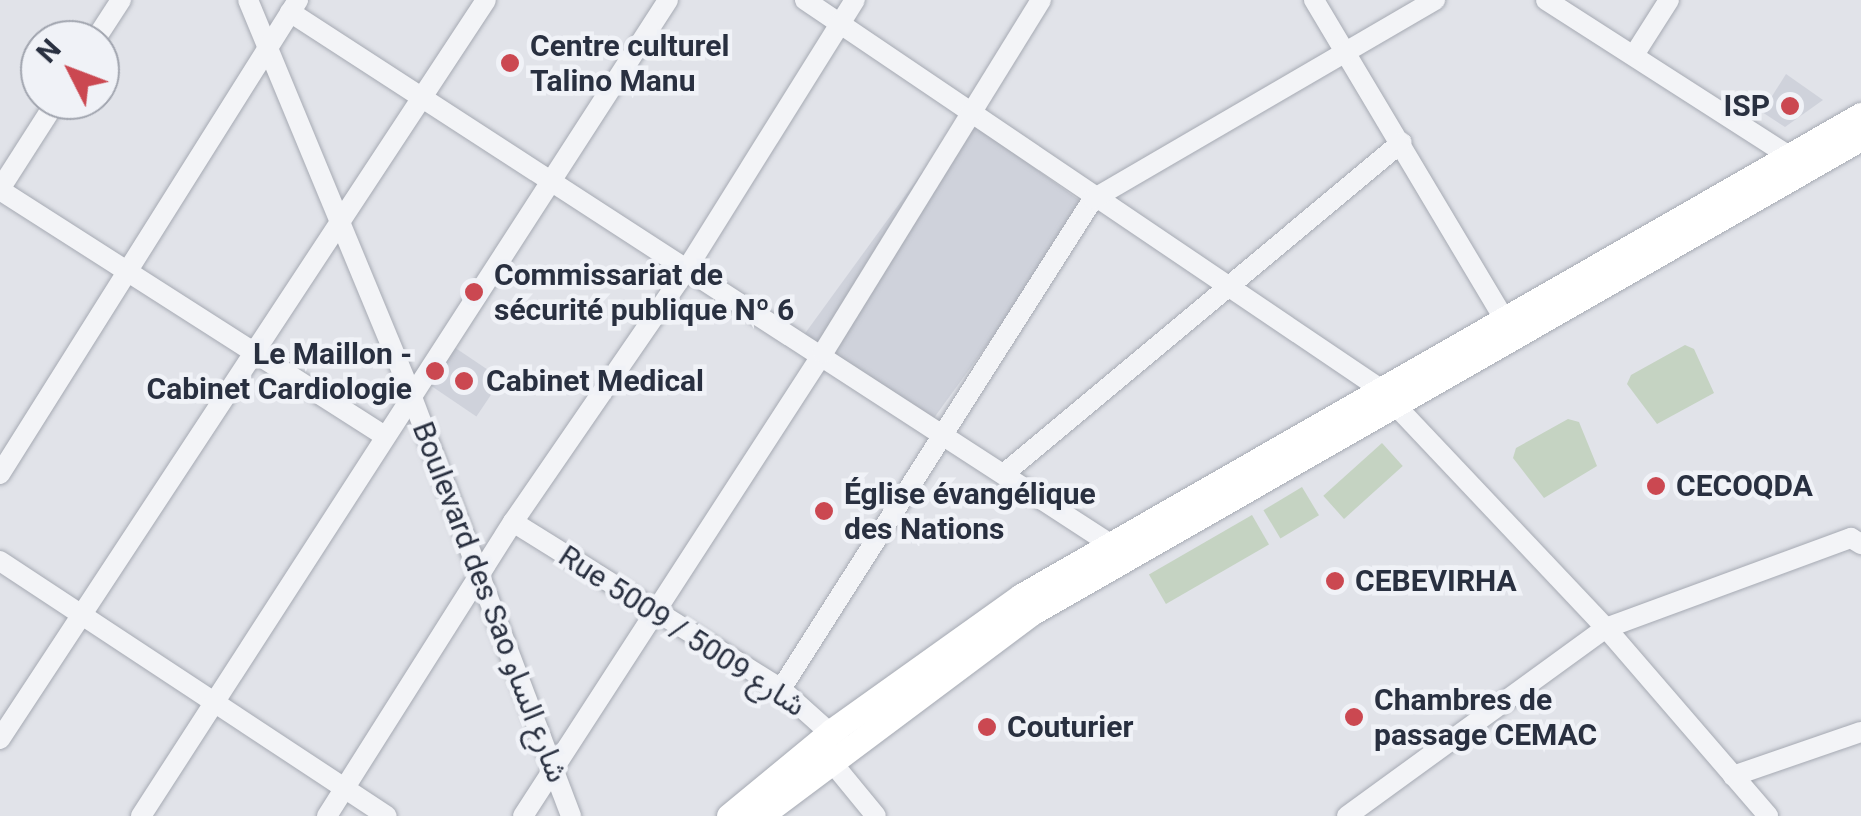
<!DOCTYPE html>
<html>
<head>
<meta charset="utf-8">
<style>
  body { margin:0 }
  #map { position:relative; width:1861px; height:816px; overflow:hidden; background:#e1e3e9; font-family:Roboto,"Noto Sans Arabic",sans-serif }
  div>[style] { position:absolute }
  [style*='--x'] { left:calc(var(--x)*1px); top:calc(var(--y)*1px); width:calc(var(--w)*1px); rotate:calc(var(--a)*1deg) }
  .built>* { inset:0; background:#cfd2db; transform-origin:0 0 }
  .green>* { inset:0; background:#c5d3c2; transform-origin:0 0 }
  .roads { filter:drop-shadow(0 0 2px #a6aab3) drop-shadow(0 0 2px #a6aab3) }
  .minor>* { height:20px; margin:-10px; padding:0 10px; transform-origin:10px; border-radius:10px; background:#f3f4f7 }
  .major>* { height:25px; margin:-12.5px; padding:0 12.5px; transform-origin:12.5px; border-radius:12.5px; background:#fff }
  .dots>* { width:28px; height:28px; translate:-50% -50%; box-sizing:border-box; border:5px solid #f0f2f7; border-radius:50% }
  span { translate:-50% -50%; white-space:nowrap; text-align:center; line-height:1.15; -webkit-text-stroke:9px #f0f2f7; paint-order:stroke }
  .poi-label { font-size:30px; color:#293040; font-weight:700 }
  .left { translate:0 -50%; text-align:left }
  .right { translate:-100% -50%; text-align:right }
  .street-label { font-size:30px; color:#293040 }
  .north { position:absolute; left:20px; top:20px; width:100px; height:100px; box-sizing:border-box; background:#f0f2f7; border:2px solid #a0a4ae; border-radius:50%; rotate:312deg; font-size:28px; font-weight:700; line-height:40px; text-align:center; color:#293040 }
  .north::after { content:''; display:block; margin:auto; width:35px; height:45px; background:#cb4851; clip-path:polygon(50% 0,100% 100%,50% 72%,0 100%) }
</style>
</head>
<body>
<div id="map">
  <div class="built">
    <i style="clip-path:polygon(1786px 74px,1823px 100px,1785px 127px,1762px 112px)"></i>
    <i style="left:963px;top:116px;width:154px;height:271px;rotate:36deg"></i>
    <i style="left:451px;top:345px;width:61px;height:45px;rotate:34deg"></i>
  </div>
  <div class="green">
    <i style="clip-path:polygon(1685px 345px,1694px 349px,1714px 393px,1657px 424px,1627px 384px,1631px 375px)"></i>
    <i style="clip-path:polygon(1568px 419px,1579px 422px,1597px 466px,1544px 498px,1513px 458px,1516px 448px)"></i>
    <i style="left:1382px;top:443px;width:31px;height:79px;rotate:48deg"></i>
    <i style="left:1302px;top:487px;width:33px;height:45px;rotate:59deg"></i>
    <i style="left:1252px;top:515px;width:34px;height:119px;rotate:60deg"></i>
  </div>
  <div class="roads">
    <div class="minor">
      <i style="--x:248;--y:0;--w:424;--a:67.5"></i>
      <i style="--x:410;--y:392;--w:454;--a:69.2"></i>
      <i style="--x:805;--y:0;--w:693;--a:34.06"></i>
      <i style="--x:1379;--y:388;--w:330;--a:46.6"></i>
      <i style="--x:1606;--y:628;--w:248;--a:49.2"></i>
      <i style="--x:1314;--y:0;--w:369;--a:59.2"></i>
      <i style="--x:1546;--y:0;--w:303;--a:32.7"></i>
      <i style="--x:290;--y:12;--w:990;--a:32.97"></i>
      <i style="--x:95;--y:40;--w:48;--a:-57"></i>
      <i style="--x:1634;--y:55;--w:65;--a:-57.5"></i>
      <i style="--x:0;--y:189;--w:106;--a:-57.4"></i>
      <i style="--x:0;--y:190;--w:456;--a:32.6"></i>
      <i style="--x:1006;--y:472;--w:515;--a:-39.81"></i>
      <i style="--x:0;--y:474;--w:560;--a:-57.84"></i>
      <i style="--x:513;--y:522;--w:316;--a:31.9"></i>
      <i style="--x:781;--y:689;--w:79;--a:41.9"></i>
      <i style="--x:0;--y:561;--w:463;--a:33.4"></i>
      <i style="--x:781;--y:689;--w:581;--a:-57.51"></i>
      <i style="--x:1093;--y:199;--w:396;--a:-30.2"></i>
      <i style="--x:0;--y:739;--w:884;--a:-56.67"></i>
      <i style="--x:830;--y:760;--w:72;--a:50.6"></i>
      <i style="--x:1733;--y:776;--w:135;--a:-19"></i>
      <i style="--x:141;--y:816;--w:971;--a:-57.14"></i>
      <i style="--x:327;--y:816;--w:348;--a:-57.7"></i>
      <i style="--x:513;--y:522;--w:309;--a:-55.5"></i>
      <i style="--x:688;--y:267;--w:315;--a:-58"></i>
      <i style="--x:523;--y:816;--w:552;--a:-57.06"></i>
      <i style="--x:823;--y:353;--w:415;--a:-58.3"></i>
      <i style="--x:1347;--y:816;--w:320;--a:-36"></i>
      <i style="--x:1606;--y:628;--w:261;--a:-20.2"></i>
      <i style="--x:1851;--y:538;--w:12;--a:31"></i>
    </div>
    <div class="major">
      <i style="--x:729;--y:816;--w:134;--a:-39.5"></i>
      <i style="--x:832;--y:731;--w:232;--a:-35.5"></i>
      <i style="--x:1021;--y:596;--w:968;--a:-29.8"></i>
      <i style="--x:760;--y:816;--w:341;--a:-36.8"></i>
      <i style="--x:1033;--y:612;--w:954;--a:-29.79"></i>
    </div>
  </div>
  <div class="dots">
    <i style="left:510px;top:63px;background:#cb4851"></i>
    <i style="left:1790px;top:106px;background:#cb4851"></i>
    <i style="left:474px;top:292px;background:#cb4851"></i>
    <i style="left:435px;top:371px;background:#cb4851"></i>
    <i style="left:464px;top:381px;background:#cb4851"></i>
    <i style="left:1656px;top:486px;background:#cb4851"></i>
    <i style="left:824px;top:511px;background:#cb4851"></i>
    <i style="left:1335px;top:581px;background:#cb4851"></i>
    <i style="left:1354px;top:717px;background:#cb4851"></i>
    <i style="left:987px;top:727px;background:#cb4851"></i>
  </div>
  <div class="poi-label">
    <span class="left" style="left:530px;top:63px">Centre culturel<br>Talino Manu</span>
    <span class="right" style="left:1770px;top:106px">ISP</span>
    <span class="left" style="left:494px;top:292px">Commissariat de<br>sécurité publique Nº 6</span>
    <span class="right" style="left:412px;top:371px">Le Maillon -<br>Cabinet Cardiologie</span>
    <span class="left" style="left:486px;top:381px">Cabinet Medical</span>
    <span class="left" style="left:1676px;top:486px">CECOQDA</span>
    <span class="left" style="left:844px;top:511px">Église évangélique<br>des Nations</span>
    <span class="left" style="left:1355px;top:581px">CEBEVIRHA</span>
    <span class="left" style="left:1374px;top:717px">Chambres de<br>passage CEMAC</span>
    <span class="left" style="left:1007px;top:727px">Couturier</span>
  </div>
  <div class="street-label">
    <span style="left:490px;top:602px;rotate:69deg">Boulevard des Sao شارع الساو</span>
    <span style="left:682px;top:631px;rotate:33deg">Rue 5009 / شارع 5009</span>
  </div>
  <div class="north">N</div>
</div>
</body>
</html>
